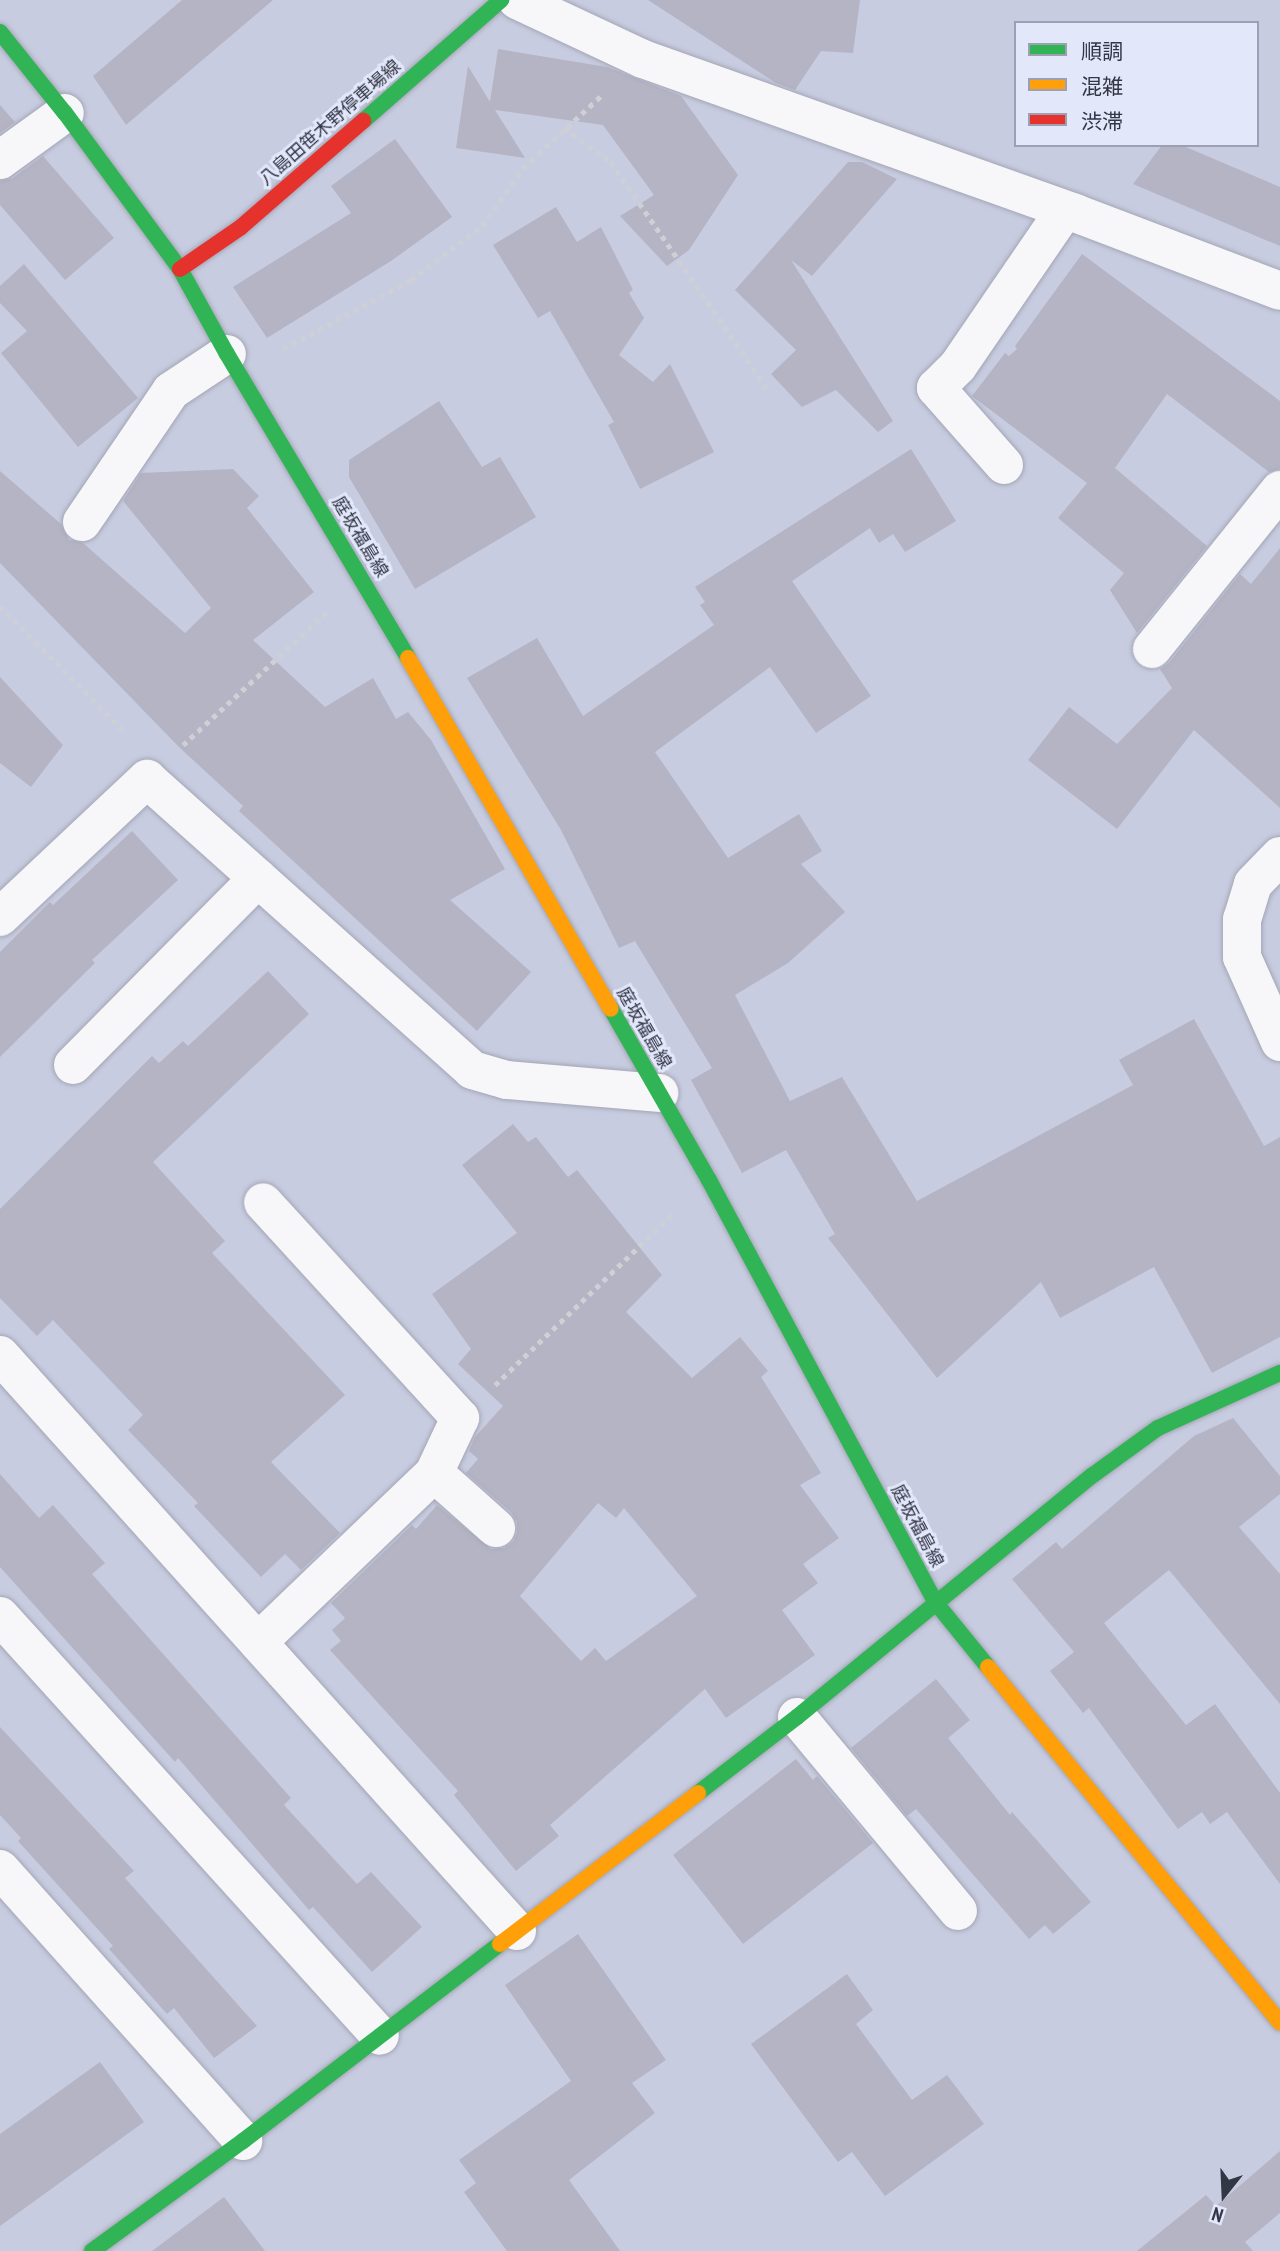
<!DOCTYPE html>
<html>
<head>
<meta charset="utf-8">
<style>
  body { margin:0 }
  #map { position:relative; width:1280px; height:2251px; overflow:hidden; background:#c8cce0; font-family:"PT Sans Narrow","Noto Sans JP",sans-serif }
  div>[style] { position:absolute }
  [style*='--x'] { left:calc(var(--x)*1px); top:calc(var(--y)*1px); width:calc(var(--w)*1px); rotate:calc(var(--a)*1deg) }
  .building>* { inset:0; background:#b4b4c4 }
  .path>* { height:4.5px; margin-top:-2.25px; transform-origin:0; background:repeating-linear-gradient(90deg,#cfd0d6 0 5px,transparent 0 10px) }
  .roads { filter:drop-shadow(0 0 2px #a3a6b5) drop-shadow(0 0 2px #a3a6b5) }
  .street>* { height:38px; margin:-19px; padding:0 19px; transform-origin:19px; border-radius:19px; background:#f7f7fa }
  .fast>* { height:16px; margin:-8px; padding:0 8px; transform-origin:8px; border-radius:8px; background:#30b455 }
  .slow>* { height:16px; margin:-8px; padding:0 8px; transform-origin:8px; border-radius:8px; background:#ff9f0a }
  .jam>* { height:16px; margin:-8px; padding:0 8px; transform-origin:8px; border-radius:8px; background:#e5322d }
  span { translate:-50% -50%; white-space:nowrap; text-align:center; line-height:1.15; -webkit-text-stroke:6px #e2e7fa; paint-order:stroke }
  .street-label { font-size:18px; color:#333645 }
  .legend { position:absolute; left:1014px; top:21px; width:245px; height:126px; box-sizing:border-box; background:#e2e7fa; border:2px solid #9ca0b2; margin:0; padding:9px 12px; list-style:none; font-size:21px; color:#333645 }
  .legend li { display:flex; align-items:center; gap:14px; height:35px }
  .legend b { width:35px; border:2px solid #9ca0b2 }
  .north { position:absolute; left:1189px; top:2160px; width:70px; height:70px; -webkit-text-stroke:5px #e2e7fa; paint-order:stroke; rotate:198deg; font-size:19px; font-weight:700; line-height:28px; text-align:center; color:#333645 }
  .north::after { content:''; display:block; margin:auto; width:24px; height:32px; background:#333645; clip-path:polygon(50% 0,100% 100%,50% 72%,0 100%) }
</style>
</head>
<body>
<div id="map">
  <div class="building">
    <i style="clip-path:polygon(182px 0,273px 0,126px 125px,93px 76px)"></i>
    <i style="clip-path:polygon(648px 0,860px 0,853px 53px,821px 51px,795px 90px,776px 83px)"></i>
    <i style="clip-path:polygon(498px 49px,607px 67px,681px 96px,738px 175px,689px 250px,667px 266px,620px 216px,654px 195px,603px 125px,495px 110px,525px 158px,456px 148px,468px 66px,490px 102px)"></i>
    <i style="clip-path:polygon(0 105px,15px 122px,0 133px)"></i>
    <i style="clip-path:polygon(395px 139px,452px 217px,391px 261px,267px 338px,233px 287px,351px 213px,331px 186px)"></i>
    <i style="clip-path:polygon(1162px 145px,1181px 145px,1280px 187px,1280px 246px,1133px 184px)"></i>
    <i style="clip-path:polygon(43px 156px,114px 238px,65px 280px,0 205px,0 181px,13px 178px)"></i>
    <i style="clip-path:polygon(848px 162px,862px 162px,897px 179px,812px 276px,791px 260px,893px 421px,878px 432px,836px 390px,802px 407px,771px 374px,796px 350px,735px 290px)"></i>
    <i style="clip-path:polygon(556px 207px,577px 242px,601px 227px,633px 290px,629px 293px,644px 318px,619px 355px,653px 382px,670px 364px,714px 452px,640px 489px,608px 425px,614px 422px,550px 311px,538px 318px,493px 245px)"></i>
    <i style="clip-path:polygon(1082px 254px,1280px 401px,1280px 469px,1269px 472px,1167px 394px,1115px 468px,1207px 546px,1137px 633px,1110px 590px,1124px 573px,1058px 518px,1087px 483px,972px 396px,1005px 353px,1009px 356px,1017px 349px,1015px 346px)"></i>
    <i style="clip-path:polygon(24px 264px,138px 398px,78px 447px,1px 353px,27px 331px,0 303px,0 286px)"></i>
    <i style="clip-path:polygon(439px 401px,482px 467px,500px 457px,536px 517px,415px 589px,349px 477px,349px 460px)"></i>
    <i style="clip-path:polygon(911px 449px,956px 521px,905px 552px,893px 534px,879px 543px,870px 528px,792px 581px,871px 696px,816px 733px,770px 667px,655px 752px,728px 858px,799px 814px,822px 851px,801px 864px,845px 912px,788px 963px,735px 995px,790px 1101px,842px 1077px,917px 1201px,1133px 1085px,1119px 1060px,1194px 1019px,1264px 1146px,1280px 1137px,1280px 1337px,1212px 1373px,1154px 1267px,1060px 1318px,1041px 1282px,937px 1378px,828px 1238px,835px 1234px,786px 1150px,742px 1173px,691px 1080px,712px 1068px,635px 941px,619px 948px,561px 830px,467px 678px,537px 638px,583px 716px,714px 625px,700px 605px,705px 602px,695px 587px)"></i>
    <i style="clip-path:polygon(233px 469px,259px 496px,247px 508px,314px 592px,253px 640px,325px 707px,373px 678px,396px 719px,408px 712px,431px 740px,505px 869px,450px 900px,531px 972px,477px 1031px,239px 811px,243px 806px,180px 748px,0 563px,0 471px,61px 524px,69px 540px,83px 543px,185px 633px,211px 608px,123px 501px,141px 473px)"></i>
    <i style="clip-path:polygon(1280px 548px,1280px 808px,1194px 730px,1117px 829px,1028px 760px,1069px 707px,1117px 744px,1172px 688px,1160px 669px,1169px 663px,1240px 574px,1251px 584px)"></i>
    <i style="clip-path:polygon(0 677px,63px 745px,31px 787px,0 763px)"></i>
    <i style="clip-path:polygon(132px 831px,178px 880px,92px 960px,95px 963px,0 1057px,0 952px,50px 902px,53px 905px)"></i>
    <i style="clip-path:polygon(268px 971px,309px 1014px,153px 1162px,225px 1241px,212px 1253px,345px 1395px,271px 1462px,340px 1533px,301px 1570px,285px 1554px,261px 1577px,194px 1506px,198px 1503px,128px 1430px,143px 1415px,53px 1320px,37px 1336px,0 1298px,0 1209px,152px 1056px,159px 1063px,183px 1041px,188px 1046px)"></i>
    <i style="clip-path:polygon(evenodd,513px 1124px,528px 1142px,536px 1137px,568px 1177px,577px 1170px,662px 1275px,626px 1312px,692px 1378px,740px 1337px,768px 1371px,761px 1377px,821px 1473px,800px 1485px,839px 1538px,803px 1564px,818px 1583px,782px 1610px,815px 1655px,726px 1718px,705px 1689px,550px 1825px,559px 1836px,516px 1871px,454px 1795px,458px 1791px,330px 1650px,341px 1641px,332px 1630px,345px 1618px,331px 1603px,412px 1525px,416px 1529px,437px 1505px,491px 1549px,504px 1548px,513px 1542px,517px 1533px,517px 1522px,511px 1512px,466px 1473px,478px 1459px,469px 1451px,475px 1437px,503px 1406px,458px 1364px,471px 1349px,432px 1294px,517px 1233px,462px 1165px,513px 1124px,598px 1503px,616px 1518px,624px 1508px,697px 1596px,606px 1661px,595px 1648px,581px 1661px,520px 1596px,598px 1503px)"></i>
    <i style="clip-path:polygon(1233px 1418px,1280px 1476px,1280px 1494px,1239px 1527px,1280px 1574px,1280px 1704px,1169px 1570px,1104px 1623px,1186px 1725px,1215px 1704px,1280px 1793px,1280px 1884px,1227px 1812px,1210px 1824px,1202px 1812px,1178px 1829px,1089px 1708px,1083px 1713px,1050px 1671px,1074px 1652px,1012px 1579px,1056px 1542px,1062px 1549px,1194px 1436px)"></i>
    <i style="clip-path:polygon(0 1474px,39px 1518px,53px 1505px,105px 1563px,92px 1574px,291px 1798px,284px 1805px,357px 1884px,371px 1872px,422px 1927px,372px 1972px,313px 1907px,309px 1910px,178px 1758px,175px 1762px,0 1567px)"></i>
    <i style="clip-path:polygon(936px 1679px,970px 1720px,948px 1738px,1010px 1815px,1012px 1812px,1091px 1902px,1053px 1934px,1045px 1925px,1029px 1939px,916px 1809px,907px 1816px,851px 1748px)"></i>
    <i style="clip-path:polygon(0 1727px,134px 1871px,125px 1878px,257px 2026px,214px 2058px,174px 2008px,167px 2014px,109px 1949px,113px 1946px,18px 1841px,21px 1838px,0 1815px)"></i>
    <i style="clip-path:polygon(796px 1759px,813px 1780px,817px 1776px,873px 1843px,743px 1944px,673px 1855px)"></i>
    <i style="clip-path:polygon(578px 1934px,666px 2060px,632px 2083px,655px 2113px,569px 2180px,620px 2251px,507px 2251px,464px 2192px,476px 2183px,459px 2160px,571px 2081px,505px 1985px)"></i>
    <i style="clip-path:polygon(847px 1974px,873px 2010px,856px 2024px,912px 2100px,947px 2075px,984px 2124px,885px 2196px,852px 2152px,838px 2162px,751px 2044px)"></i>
    <i style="clip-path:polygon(100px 2062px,144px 2122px,0 2226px,0 2134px)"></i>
    <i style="clip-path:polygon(1280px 2151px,1280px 2213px,1245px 2242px,1253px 2251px,1137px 2251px,1206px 2195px,1216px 2206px)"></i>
    <i style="clip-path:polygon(224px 2197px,265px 2251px,152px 2251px)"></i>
  </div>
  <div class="path">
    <i style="--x:564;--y:128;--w:58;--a:35.9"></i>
    <i style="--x:611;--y:162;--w:277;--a:55.4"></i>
    <i style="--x:283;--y:349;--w:145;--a:-28.3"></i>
    <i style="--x:411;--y:280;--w:89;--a:-37.3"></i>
    <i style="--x:482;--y:226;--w:71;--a:-54.7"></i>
    <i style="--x:523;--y:168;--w:109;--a:-42.8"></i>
    <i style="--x:0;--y:606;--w:180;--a:45.2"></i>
    <i style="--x:183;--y:745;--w:195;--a:-42.7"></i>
    <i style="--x:495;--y:1385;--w:247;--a:-43.9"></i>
  </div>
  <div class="roads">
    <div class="street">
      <i style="--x:517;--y:0;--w:139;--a:25.1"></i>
      <i style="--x:643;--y:59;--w:459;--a:19.6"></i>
      <i style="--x:1075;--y:213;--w:219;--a:20.8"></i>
      <i style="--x:0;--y:160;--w:80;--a:-35.9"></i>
      <i style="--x:1004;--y:465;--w:103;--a:-131.4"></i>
      <i style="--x:936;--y:388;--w:31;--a:-45"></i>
      <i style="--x:958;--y:366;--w:189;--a:-55.6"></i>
      <i style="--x:82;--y:522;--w:158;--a:-55.8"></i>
      <i style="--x:171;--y:391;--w:67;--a:-33.5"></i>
      <i style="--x:1152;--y:649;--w:204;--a:-51.2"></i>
      <i style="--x:1280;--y:856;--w:39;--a:134"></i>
      <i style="--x:1253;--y:884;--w:37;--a:107"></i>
      <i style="--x:1242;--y:919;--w:38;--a:90"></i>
      <i style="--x:1242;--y:957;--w:93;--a:65.9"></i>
      <i style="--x:0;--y:917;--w:202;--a:-43.2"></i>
      <i style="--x:147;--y:779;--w:436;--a:41.8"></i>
      <i style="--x:472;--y:1070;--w:36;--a:16"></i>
      <i style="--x:507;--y:1080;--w:153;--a:4.9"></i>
      <i style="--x:73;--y:1065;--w:263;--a:-45.3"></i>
      <i style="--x:0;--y:1355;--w:774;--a:48.09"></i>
      <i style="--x:434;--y:1473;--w:83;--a:41.6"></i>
      <i style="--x:0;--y:1616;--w:566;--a:47.86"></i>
      <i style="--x:258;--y:1642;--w:244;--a:-43.8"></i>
      <i style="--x:434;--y:1473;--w:61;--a:-64.7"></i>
      <i style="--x:460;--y:1418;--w:292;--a:-132.4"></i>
      <i style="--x:797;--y:1717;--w:252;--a:50.3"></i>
      <i style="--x:0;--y:1869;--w:365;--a:48.2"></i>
    </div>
    <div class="fast">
      <i style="--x:0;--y:32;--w:104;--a:51.3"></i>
      <i style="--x:65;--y:113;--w:194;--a:53.6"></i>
      <i style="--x:180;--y:269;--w:97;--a:61.1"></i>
      <i style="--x:227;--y:354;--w:354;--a:59.2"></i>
      <i style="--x:363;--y:121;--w:184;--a:-41.2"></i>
      <i style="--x:611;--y:1009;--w:197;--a:60.2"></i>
      <i style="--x:709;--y:1180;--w:480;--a:61.8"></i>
      <i style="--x:936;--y:1603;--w:82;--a:50.9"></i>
      <i style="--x:698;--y:1793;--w:125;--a:-37.5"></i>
      <i style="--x:797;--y:1717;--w:382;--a:-39.3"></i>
      <i style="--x:1093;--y:1475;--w:80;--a:-35.9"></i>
      <i style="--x:1158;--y:1428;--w:134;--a:-24.3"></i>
      <i style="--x:92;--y:2251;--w:187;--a:-36.1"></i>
      <i style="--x:243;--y:2141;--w:324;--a:-37.5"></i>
    </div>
    <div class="slow">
      <i style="--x:408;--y:658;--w:405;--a:60"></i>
      <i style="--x:988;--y:1667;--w:460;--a:50.6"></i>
      <i style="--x:500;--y:1944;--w:249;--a:-37.3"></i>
    </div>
    <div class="jam">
      <i style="--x:180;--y:269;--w:74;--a:-34.5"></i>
      <i style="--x:241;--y:227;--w:162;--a:-41"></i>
    </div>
  </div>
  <div class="street-label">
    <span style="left:330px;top:123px;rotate:-41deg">八島田笹木野停車場線</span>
    <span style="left:360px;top:537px;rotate:59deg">庭坂福島線</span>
    <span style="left:644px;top:1028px;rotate:60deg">庭坂福島線</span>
    <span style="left:917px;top:1526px;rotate:62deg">庭坂福島線</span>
  </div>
  <ul class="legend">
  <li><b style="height:9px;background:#30b455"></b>順調</li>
  <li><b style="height:9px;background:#ff9f0a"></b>混雑</li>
  <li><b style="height:9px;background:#e5322d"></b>渋滞</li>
  </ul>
  <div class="north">N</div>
</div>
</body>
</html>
